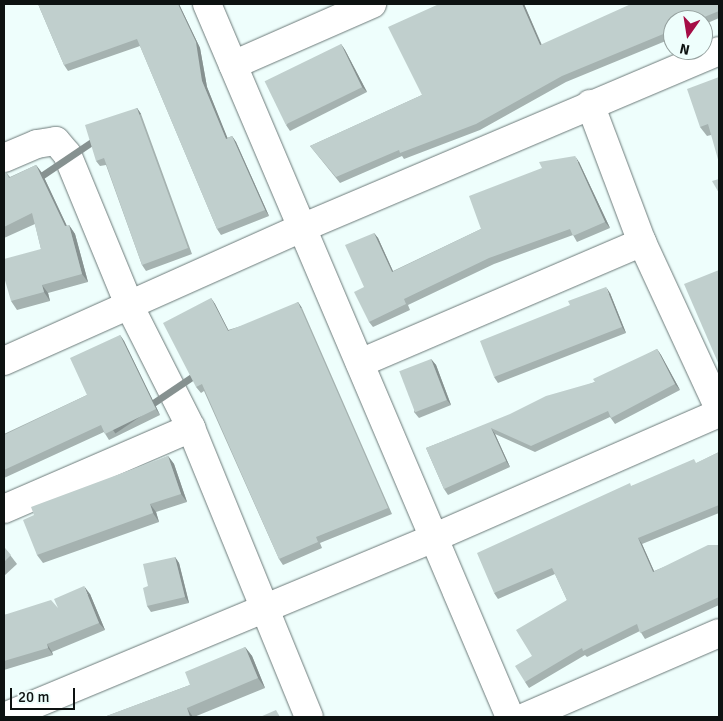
<!DOCTYPE html>
<html>
<head>
<meta charset="utf-8">
<style>
  body { margin:0 }
  #map { position:relative; width:723px; height:721px; overflow:hidden; background:#eefefc; font-family:Signika,sans-serif }
  div>[style] { position:absolute }
  [style*='--x'] { left:calc(var(--x)*1px); top:calc(var(--y)*1px); width:calc(var(--w)*1px); rotate:calc(var(--a)*1deg) }
  .roads { filter:drop-shadow(0 0 1px #6c7a79) drop-shadow(0 0 1px #6c7a79) }
  .minor>* { height:28px; margin:-14px; padding:0 14px; transform-origin:14px; border-radius:14px; background:#fff }
  .wall>* { inset:0; background:#a5b2b0 }
  .shaded-wall>* { inset:0; background:#869190; transform-origin:0 0 }
  .building>* { inset:0; background:#c0cfcd; transform-origin:0 0 }
  span { translate:-50% -50%; white-space:nowrap; text-align:center; line-height:1.15; -webkit-text-stroke:4px #eefefc; paint-order:stroke }
  .frame { position:absolute; inset:0; border:5px solid #0d1211; pointer-events:none }
  .north { position:absolute; left:663px; top:10px; width:50px; height:50px; box-sizing:border-box; background:#eefefc; border:1px solid #94a09e; border-radius:50%; rotate:193deg; font-size:14px; font-weight:700; line-height:20px; text-align:center; color:#0d1211 }
  .north::after { content:''; display:block; margin:auto; width:18px; height:22px; background:#a50d46; clip-path:polygon(50% 0,100% 100%,50% 72%,0 100%) }
  .scale { position:absolute; left:10px; top:688px; width:65px; height:22px; box-sizing:border-box; border:2px solid #0d1211; border-top:0; padding-left:6px; font-size:15px; line-height:18px; white-space:nowrap; color:#0d1211; -webkit-text-stroke:4px #eefefc; paint-order:stroke }
</style>
</head>
<body>
<div id="map">
  <div class="roads">
    <div class="minor">
      <i style="--x:207;--y:4;--w:775;--a:66.98"></i>
      <i style="--x:233;--y:65;--w:152;--a:-23.7"></i>
      <i style="--x:590;--y:104;--w:147;--a:69.4"></i>
      <i style="--x:642;--y:242;--w:184;--a:65.2"></i>
      <i style="--x:4;--y:158;--w:36;--a:-23"></i>
      <i style="--x:37;--y:144;--w:19;--a:-9"></i>
      <i style="--x:56;--y:141;--w:17;--a:50"></i>
      <i style="--x:67;--y:154;--w:165;--a:67.6"></i>
      <i style="--x:130;--y:307;--w:136;--a:63.2"></i>
      <i style="--x:191;--y:428;--w:312;--a:67.8"></i>
      <i style="--x:4;--y:361;--w:326;--a:-24.1"></i>
      <i style="--x:302;--y:228;--w:453;--a:-23"></i>
      <i style="--x:360;--y:363;--w:307;--a:-23.2"></i>
      <i style="--x:4;--y:509;--w:204;--a:-23.4"></i>
      <i style="--x:4;--y:717;--w:465;--a:-22.6"></i>
      <i style="--x:433;--y:538;--w:312;--a:-23.6"></i>
      <i style="--x:525;--y:717;--w:211;--a:-23.4"></i>
    </div>
  </div>
  <div class="wall">
    <i style="clip-path:polygon(38px 4px,179px 4px,200px 48px,207px 87px,227px 138px,232px 136px,236px 142px,269px 216px,221px 235px,217px 229px,140px 46px,68px 71px,64px 65px)"></i>
    <i style="clip-path:polygon(439px 4px,524px 4px,542px 45px,719px 4px,719px 18px,703px 25px,703px 20px,673px 20px,673px 38px,566px 82px,480px 130px,404px 159px,402px 156px,340px 183px,310px 146px,422px 95px)"></i>
    <i style="clip-path:polygon(341px 44px,345px 50px,367px 92px,290px 131px,286px 125px)"></i>
    <i style="clip-path:polygon(719px 77px,711px 135px,707px 136px,700px 127px)"></i>
    <i style="clip-path:polygon(137px 108px,141px 114px,192px 254px,146px 271px,142px 265px,106px 165px,100px 166px,96px 161px)"></i>
    <i style="clip-path:polygon(579px 162px,610px 228px,577px 242px,573px 235px,494px 264px,408px 305px,410px 310px,373px 327px,369px 322px,364px 287px,374px 233px,378px 238px,393px 271px,481px 229px)"></i>
    <i style="clip-path:polygon(36px 165px,42px 173px,67px 226px,69px 225px,75px 234px,88px 282px,48px 293px,50px 301px,17px 310px,11px 301px,41px 249px,35px 224px,4px 238px,4px 173px,6px 172px,10px 177px)"></i>
    <i style="clip-path:polygon(610px 293px,626px 333px,498px 383px,494px 377px)"></i>
    <i style="clip-path:polygon(211px 298px,215px 304px,228px 330px,302px 308px,392px 514px,320px 543px,322px 548px,283px 565px,279px 559px,204px 391px,201px 393px,196px 387px)"></i>
    <i style="clip-path:polygon(120px 335px,124px 341px,160px 415px,109px 440px,104px 432px,4px 478px,4px 434px,87px 395px)"></i>
    <i style="clip-path:polygon(657px 349px,661px 355px,680px 390px,615px 424px,610px 417px,535px 452px,495px 434px,510px 467px,448px 495px,444px 489px,426px 448px,595px 382px)"></i>
    <i style="clip-path:polygon(431px 359px,436px 365px,451px 405px,419px 418px,414px 412px)"></i>
    <i style="clip-path:polygon(719px 452px,719px 513px,642px 544px,654px 571px,719px 545px,719px 605px,645px 639px,640px 631px,587px 657px,585px 655px,529px 688px,525px 682px,532px 656px,567px 600px,555px 574px,498px 599px,494px 593px,632px 486px,697px 463px)"></i>
    <i style="clip-path:polygon(168px 456px,174px 464px,187px 502px,156px 512px,159px 522px,43px 563px,37px 555px,34px 515px)"></i>
    <i style="clip-path:polygon(4px 547px,17px 564px,4px 576px)"></i>
    <i style="clip-path:polygon(175px 557px,179px 563px,189px 603px,151px 612px,147px 606px,148px 586px)"></i>
    <i style="clip-path:polygon(90px 594px,105px 630px,52px 652px,53px 655px,4px 670px,4px 615px,58px 608px)"></i>
    <i style="clip-path:polygon(245px 647px,252px 656px,265px 688px,194px 717px,104px 717px,190px 685px)"></i>
  </div>
  <div class="shaded-wall">
    <i style="clip-path:polygon(178px 4px,179px 4px,200px 48px,207px 87px,230px 144px,226px 139px,202px 81px)"></i>
    <i style="clip-path:polygon(522px 4px,524px 4px,544px 51px,540px 45px)"></i>
    <i style="clip-path:polygon(341px 44px,345px 50px,367px 92px,362px 87px)"></i>
    <i style="left:137px;top:108px;width:7px;height:149px;rotate:56deg"></i>
    <i style="clip-path:polygon(232px 136px,236px 142px,269px 216px,265px 210px)"></i>
    <i style="clip-path:polygon(575px 156px,579px 162px,610px 228px,605px 222px)"></i>
    <i style="clip-path:polygon(36px 165px,42px 173px,71px 235px,65px 226px)"></i>
    <i style="clip-path:polygon(69px 225px,75px 234px,88px 282px,82px 274px)"></i>
    <i style="clip-path:polygon(374px 233px,378px 238px,396px 278px,392px 272px)"></i>
    <i style="clip-path:polygon(42px 285px,48px 293px,50px 301px,44px 292px)"></i>
    <i style="clip-path:polygon(606px 287px,610px 293px,626px 333px,622px 327px)"></i>
    <i style="clip-path:polygon(211px 298px,215px 304px,232px 337px,228px 331px)"></i>
    <i style="left:298px;top:302px;width:7px;height:225px;rotate:56deg"></i>
    <i style="clip-path:polygon(120px 335px,124px 341px,160px 415px,156px 409px)"></i>
    <i style="clip-path:polygon(657px 349px,661px 355px,680px 390px,675px 384px)"></i>
    <i style="clip-path:polygon(431px 359px,436px 365px,451px 405px,447px 400px)"></i>
    <i style="clip-path:polygon(491px 428px,495px 434px,510px 467px,506px 461px)"></i>
    <i style="clip-path:polygon(168px 456px,174px 464px,187px 502px,181px 494px)"></i>
    <i style="clip-path:polygon(150px 504px,156px 512px,159px 522px,153px 513px)"></i>
    <i style="clip-path:polygon(638px 538px,642px 544px,657px 578px,653px 572px)"></i>
    <i style="clip-path:polygon(175px 557px,179px 563px,189px 603px,185px 597px)"></i>
    <i style="clip-path:polygon(84px 586px,90px 594px,105px 630px,99px 623px)"></i>
    <i style="clip-path:polygon(47px 644px,52px 652px,53px 655px,48px 648px)"></i>
    <i style="clip-path:polygon(245px 647px,252px 656px,265px 688px,258px 678px)"></i>
    <i style="clip-path:polygon(187px 708px,193px 717px,190px 717px)"></i>
  </div>
  <div class="building">
    <i style="clip-path:polygon(38px 4px,178px 4px,196px 42px,202px 81px,226px 139px,232px 136px,265px 210px,217px 229px,137px 39px,64px 65px)"></i>
    <i style="clip-path:polygon(439px 4px,522px 4px,540px 45px,631px 4px,719px 4px,719px 11px,697px 20px,673px 20px,673px 30px,562px 76px,476px 124px,400px 153px,399px 150px,336px 177px,310px 146px,422px 95px,388px 27px)"></i>
    <i style="left:341px;top:44px;width:48px;height:85px;rotate:64deg"></i>
    <i style="clip-path:polygon(719px 77px,719px 163px,708px 124px,700px 127px,687px 89px)"></i>
    <i style="clip-path:polygon(137px 108px,188px 248px,142px 265px,104px 158px,96px 161px,85px 125px)"></i>
    <i style="clip-path:polygon(575px 156px,605px 222px,573px 236px,570px 229px,489px 258px,404px 299px,406px 304px,369px 322px,354px 292px,364px 287px,345px 245px,374px 233px,392px 272px,481px 229px,469px 196px,542px 168px,539px 162px)"></i>
    <i style="clip-path:polygon(36px 165px,65px 226px,69px 225px,82px 274px,42px 285px,44px 292px,11px 301px,4px 277px,4px 259px,41px 249px,32px 213px,4px 227px,4px 173px,6px 172px,9px 178px)"></i>
    <i style="clip-path:polygon(719px 179px,719px 193px,712px 181px)"></i>
    <i style="clip-path:polygon(719px 270px,719px 365px,684px 284px)"></i>
    <i style="clip-path:polygon(606px 287px,622px 327px,494px 377px,480px 341px,570px 305px,568px 301px)"></i>
    <i style="clip-path:polygon(211px 298px,228px 331px,298px 302px,388px 508px,316px 537px,318px 542px,279px 559px,202px 384px,196px 387px,163px 323px)"></i>
    <i style="clip-path:polygon(120px 335px,156px 409px,105px 434px,101px 425px,4px 470px,4px 435px,87px 395px,70px 358px)"></i>
    <i style="clip-path:polygon(657px 349px,675px 384px,611px 418px,608px 411px,531px 446px,491px 428px,506px 461px,444px 489px,426px 448px,510px 414px,546px 396px,595px 382px,593px 379px)"></i>
    <i style="left:431px;top:359px;width:44px;height:34px;rotate:69deg"></i>
    <i style="clip-path:polygon(719px 452px,719px 505px,638px 538px,653px 572px,708px 545px,719px 545px,719px 597px,640px 633px,637px 624px,583px 651px,582px 648px,525px 682px,515px 666px,532px 656px,516px 630px,567px 600px,552px 568px,494px 593px,477px 553px,630px 483px,631px 486px,694px 459px,696px 463px)"></i>
    <i style="clip-path:polygon(168px 456px,181px 494px,150px 504px,153px 513px,37px 555px,23px 520px,34px 515px,31px 507px)"></i>
    <i style="clip-path:polygon(4px 547px,11px 555px,4px 562px)"></i>
    <i style="clip-path:polygon(175px 557px,185px 597px,147px 606px,143px 588px,148px 586px,143px 564px)"></i>
    <i style="clip-path:polygon(84px 586px,99px 623px,47px 644px,48px 648px,4px 661px,4px 615px,51px 600px,58px 608px,54px 599px)"></i>
    <i style="clip-path:polygon(245px 647px,258px 678px,187px 708px,190px 717px,104px 717px,190px 685px,185px 672px)"></i>
    <i style="clip-path:polygon(276px 710px,280px 717px,260px 717px)"></i>
  </div>
  <div class="frame"></div>
  <div class="north">N</div>
  <div class="scale">20 m</div>
</div>
</body>
</html>
